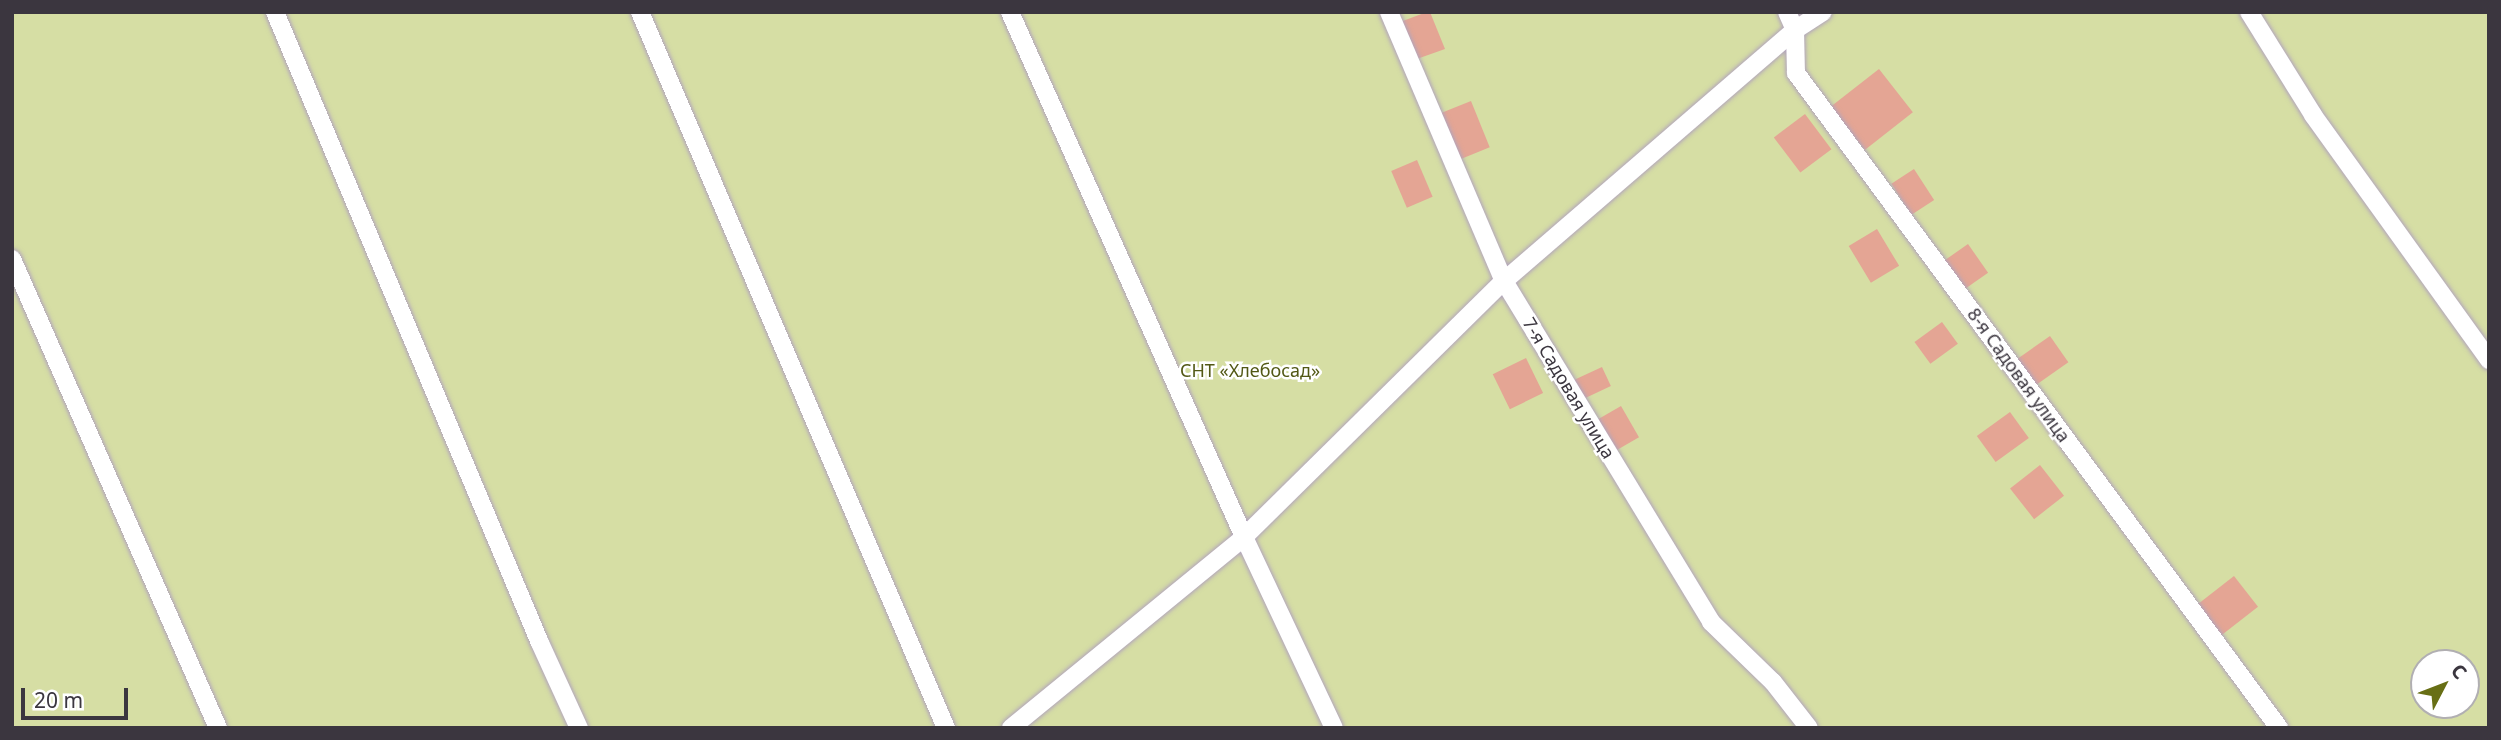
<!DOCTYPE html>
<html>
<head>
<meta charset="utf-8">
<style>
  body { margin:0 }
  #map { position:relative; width:2501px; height:740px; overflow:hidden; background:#f2e5fc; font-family:"Noto Sans",sans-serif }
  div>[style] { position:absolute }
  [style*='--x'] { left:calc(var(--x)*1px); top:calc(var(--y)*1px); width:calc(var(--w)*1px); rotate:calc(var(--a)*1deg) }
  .green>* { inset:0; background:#d6dea4 }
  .building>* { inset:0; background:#e4a594; transform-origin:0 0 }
  .roads { filter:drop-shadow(0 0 2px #b2a5bc) drop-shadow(0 0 2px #b2a5bc) }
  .service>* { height:18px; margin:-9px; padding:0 9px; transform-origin:9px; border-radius:9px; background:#fff }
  span { translate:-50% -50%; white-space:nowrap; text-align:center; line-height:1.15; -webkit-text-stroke:5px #fff; paint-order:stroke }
  .park-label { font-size:18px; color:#525815 }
  .street-label { font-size:18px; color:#3b363f }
  .frame { position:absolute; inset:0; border:14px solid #3b363f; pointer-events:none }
  .north { position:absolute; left:2410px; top:649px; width:70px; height:70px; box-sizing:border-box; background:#fff; border:2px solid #b1afb2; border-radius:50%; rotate:48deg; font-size:19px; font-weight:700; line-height:28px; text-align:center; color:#3b363f }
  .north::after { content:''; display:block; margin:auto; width:24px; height:32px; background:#686f15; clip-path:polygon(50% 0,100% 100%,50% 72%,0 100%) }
  .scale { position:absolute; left:21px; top:688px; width:107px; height:32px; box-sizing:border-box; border:4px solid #3b363f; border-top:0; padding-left:9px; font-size:21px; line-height:24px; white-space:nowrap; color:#3b363f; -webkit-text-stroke:5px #fff; paint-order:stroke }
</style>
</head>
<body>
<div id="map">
  <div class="green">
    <i style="clip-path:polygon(evenodd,12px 12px,2489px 12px,2489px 728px,12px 728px,12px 12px,2424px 663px,2466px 663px,2466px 705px,2424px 705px,2424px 663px)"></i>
  </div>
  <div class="building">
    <i style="clip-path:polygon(1427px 12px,1430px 12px,1445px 49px,1414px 60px,1400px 22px)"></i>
    <i style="left:1879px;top:69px;width:55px;height:61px;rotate:52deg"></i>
    <i style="left:1471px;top:101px;width:50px;height:35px;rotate:68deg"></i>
    <i style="left:1805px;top:114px;width:44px;height:39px;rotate:53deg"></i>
    <i style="left:1417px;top:160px;width:40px;height:28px;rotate:67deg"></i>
    <i style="left:1914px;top:169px;width:37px;height:27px;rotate:57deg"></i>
    <i style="left:1877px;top:229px;width:43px;height:33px;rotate:59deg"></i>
    <i style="left:1968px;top:244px;width:35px;height:31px;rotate:55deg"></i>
    <i style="left:1942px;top:322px;width:27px;height:34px;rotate:54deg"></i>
    <i style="left:2050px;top:336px;width:32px;height:43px;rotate:55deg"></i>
    <i style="left:1526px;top:358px;width:39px;height:37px;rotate:64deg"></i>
    <i style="left:1602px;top:367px;width:21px;height:34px;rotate:65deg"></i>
    <i style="left:1621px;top:406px;width:36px;height:30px;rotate:60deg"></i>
    <i style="left:2010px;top:412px;width:32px;height:41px;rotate:54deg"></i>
    <i style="left:2040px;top:465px;width:39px;height:38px;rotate:52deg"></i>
    <i style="left:2234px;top:576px;width:39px;height:46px;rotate:52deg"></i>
  </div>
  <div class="roads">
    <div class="service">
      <i style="--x:275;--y:12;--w:684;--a:67.22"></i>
      <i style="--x:540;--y:643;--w:94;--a:65.4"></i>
      <i style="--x:640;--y:12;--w:779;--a:66.86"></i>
      <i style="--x:1010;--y:12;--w:575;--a:65.98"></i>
      <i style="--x:1244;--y:537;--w:211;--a:64.8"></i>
      <i style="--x:1389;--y:12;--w:293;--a:66.9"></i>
      <i style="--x:1504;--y:281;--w:399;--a:58.7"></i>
      <i style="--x:1711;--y:622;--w:86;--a:44.1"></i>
      <i style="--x:1773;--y:682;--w:58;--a:52"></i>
      <i style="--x:1787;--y:12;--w:20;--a:66"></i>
      <i style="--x:1795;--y:30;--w:43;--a:88.7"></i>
      <i style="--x:1796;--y:73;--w:814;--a:53.59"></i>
      <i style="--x:2249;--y:12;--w:121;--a:58.1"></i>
      <i style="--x:2313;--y:115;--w:302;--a:54.3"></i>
      <i style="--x:12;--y:259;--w:512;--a:66.29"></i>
      <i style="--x:1011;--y:728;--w:301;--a:-39.3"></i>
      <i style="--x:1244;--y:537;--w:365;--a:-44.6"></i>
      <i style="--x:1504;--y:281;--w:384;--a:-40.8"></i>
      <i style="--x:1795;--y:30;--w:33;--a:-33"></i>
    </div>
  </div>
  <div class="park-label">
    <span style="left:1250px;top:370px">СНТ «Хлебосад»</span>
  </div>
  <div class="street-label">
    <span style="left:2019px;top:375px;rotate:54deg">8-я Садовая улица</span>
    <span style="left:1569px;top:388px;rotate:59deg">7-я Садовая улица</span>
  </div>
  <div class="frame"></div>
  <div class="north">С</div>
  <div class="scale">20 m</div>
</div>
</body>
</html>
